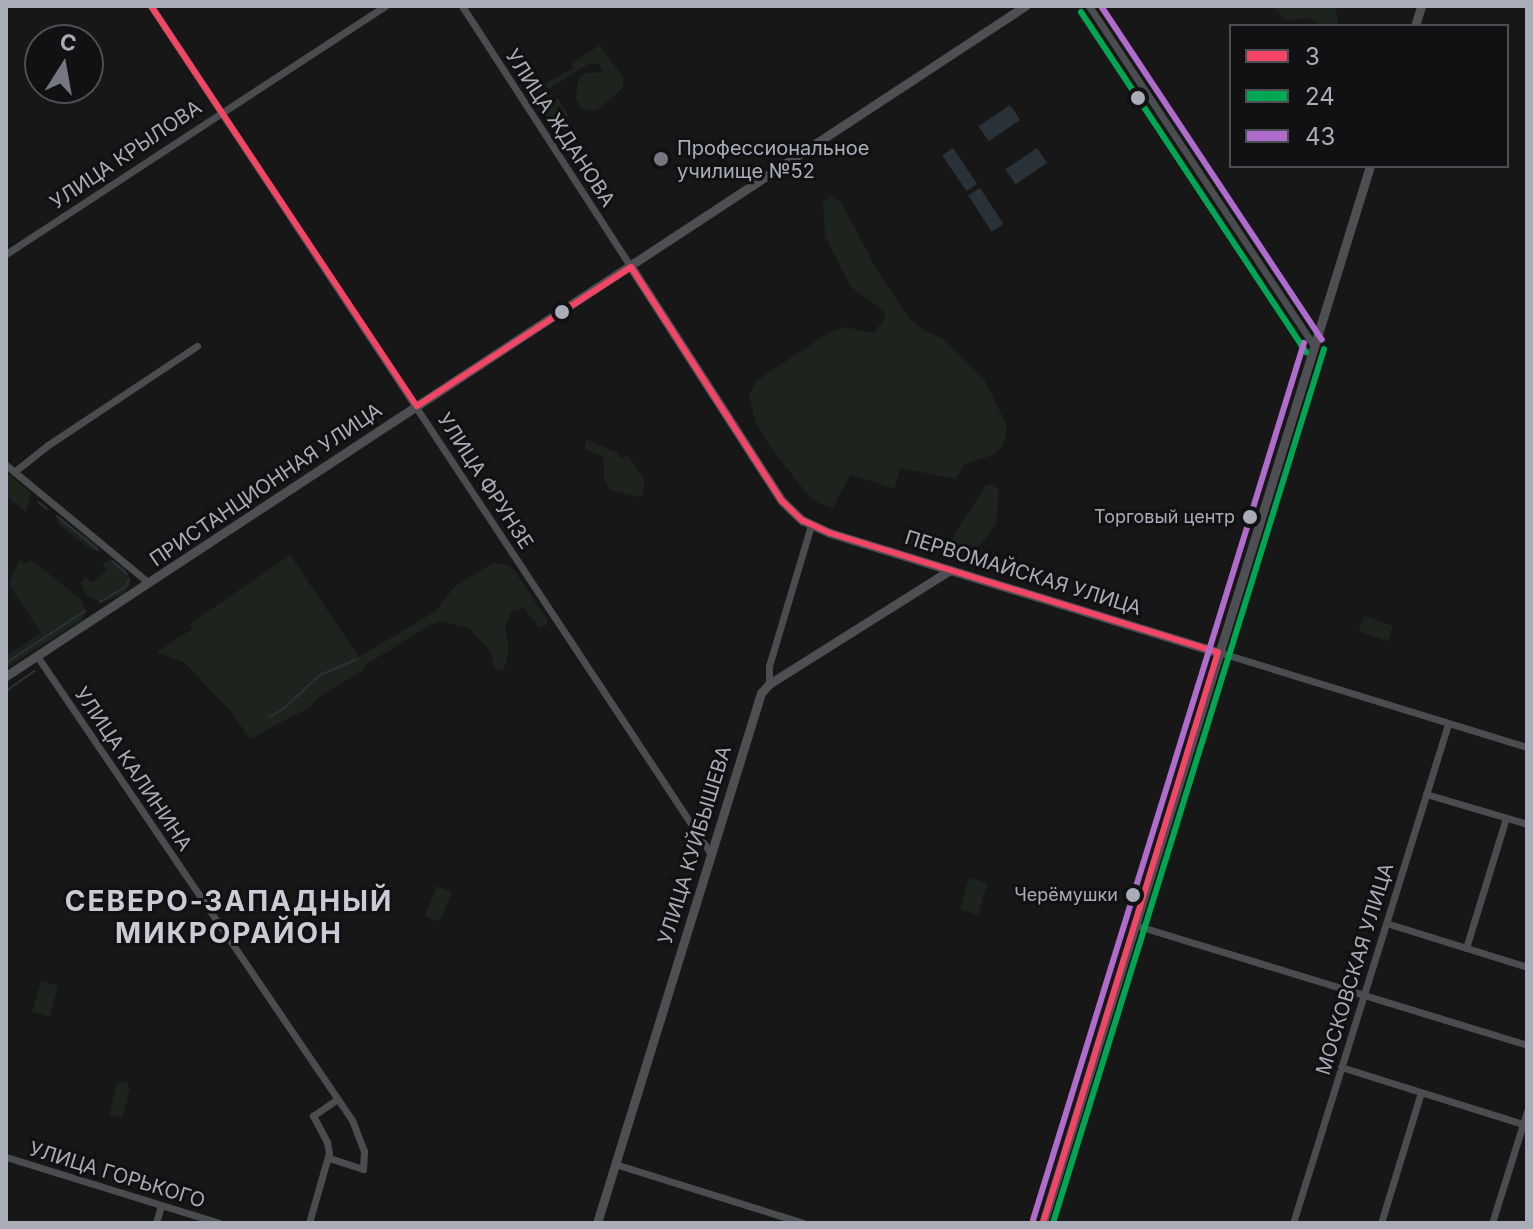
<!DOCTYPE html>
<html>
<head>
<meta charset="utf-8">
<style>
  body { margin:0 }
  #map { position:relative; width:1533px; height:1229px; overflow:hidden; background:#171717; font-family:Inter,sans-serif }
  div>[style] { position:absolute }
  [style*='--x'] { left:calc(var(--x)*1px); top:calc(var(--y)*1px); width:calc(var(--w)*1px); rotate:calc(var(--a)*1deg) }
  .green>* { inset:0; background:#1d241e; transform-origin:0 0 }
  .water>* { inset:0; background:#2a3239; transform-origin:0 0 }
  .stream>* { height:2px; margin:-1px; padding:0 1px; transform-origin:1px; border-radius:1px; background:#2a3239 }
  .minor>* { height:7px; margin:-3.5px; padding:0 3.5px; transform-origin:3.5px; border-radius:3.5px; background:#4b4c50 }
  .major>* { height:9px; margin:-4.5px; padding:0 4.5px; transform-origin:4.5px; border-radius:4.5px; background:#4d4f52 }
  .bus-1>* { height:6px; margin:-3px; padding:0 3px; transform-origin:3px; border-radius:3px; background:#f34667 }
  .bus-2>* { height:6px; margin:-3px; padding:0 3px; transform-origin:3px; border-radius:3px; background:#00a651 }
  .bus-3>* { height:6px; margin:-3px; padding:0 3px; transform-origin:3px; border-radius:3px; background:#b06ccc }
  .dots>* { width:22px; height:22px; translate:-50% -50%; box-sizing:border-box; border:4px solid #111113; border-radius:50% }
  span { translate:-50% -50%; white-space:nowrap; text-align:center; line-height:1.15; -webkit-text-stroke:6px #111113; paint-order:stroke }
  .bus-label { font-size:18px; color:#a8adb8 }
  .right { translate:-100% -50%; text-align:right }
  .street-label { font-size:20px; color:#a8adb8 }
  .poi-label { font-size:20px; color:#a8adb8 }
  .left { translate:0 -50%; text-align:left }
  .district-label { font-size:28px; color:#c9ccd4; font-weight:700; letter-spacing:2px }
  .frame { position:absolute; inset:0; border:8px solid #a8adb8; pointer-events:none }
  .legend { position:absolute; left:1229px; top:24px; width:280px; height:144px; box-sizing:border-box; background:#111113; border:2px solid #4d4f55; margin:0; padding:10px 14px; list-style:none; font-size:24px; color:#a8adb8 }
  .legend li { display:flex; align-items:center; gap:16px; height:40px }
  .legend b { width:40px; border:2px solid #4d4f55 }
  .north { position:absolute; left:24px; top:24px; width:80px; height:80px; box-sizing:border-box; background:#111113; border:2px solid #4d4f55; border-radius:50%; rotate:11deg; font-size:22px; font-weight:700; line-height:32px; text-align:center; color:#a8adb8 }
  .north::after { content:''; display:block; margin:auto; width:28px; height:36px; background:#757880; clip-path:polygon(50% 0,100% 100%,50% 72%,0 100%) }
</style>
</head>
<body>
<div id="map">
  <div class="green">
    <i style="clip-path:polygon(1273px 6px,1335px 6px,1338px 20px,1337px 26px,1323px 26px,1311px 18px,1286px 20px)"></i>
    <i style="clip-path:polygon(600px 45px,624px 79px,622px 89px,596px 111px,581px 109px,576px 98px,578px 80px,585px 73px,603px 72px,599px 64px,588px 64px,546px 91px,548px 95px,556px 95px,568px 115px,564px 125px,551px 128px,531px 91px,573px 68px,571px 64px)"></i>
    <i style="clip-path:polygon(831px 196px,841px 202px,878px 272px,909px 318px,926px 332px,944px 339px,984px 379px,1006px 424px,1006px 435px,1003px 446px,993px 455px,964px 464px,956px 479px,900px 468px,894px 488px,850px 475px,833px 508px,818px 503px,805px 491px,769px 445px,756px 423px,749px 395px,756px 381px,830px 332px,845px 327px,873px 333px,885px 319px,884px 311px,851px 287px,825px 236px,823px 203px)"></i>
    <i style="clip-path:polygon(586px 439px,617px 453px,620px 458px,628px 456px,645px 481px,642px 495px,638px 497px,610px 490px,604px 477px,603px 456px,585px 449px)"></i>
    <i style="clip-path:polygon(6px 472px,31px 493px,26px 512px,6px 496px)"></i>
    <i style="clip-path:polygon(986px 485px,995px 485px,999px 491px,996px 524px,981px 544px,963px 552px,949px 552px,948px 545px)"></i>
    <i style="clip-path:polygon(57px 516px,98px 545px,99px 551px,90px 549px,58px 524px)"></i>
    <i style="clip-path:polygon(290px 555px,359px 657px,436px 611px,455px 586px,493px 563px,504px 564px,514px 570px,547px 620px,547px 625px,539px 627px,524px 608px,511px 611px,505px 627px,509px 651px,504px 669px,500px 671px,495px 669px,490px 651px,468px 628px,440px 621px,429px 626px,365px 665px,366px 668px,319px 697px,308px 708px,250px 739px,231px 712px,185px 663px,157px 652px,192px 629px,190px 624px)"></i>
    <i style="clip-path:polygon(19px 560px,25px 564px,31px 560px,81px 599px,86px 611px,82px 620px,6px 668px,6px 656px,41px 633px,9px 585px)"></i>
    <i style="clip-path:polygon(110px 560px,125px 568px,131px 583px,125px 593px,101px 603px,85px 594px,81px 583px,86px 577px,92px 583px,107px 569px,102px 564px)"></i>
    <i style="left:1364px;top:616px;width:31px;height:16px;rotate:19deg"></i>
    <i style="left:969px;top:878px;width:19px;height:33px;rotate:16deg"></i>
    <i style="left:437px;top:886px;width:16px;height:32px;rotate:22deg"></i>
    <i style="left:41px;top:981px;width:18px;height:32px;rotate:16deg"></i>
    <i style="clip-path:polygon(126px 1082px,130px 1088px,122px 1118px,109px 1115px,117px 1083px)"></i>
  </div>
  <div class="water">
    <i style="left:1010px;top:105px;width:18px;height:38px;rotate:56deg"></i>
    <i style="left:953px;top:148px;width:43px;height:13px;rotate:56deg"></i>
    <i style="left:1037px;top:148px;width:18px;height:38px;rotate:56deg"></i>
    <i style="left:980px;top:188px;width:43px;height:14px;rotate:57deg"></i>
  </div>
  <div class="stream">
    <i style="--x:38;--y:502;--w:11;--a:38"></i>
    <i style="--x:57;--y:516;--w:53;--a:39.7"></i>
    <i style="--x:112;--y:561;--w:20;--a:41"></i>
    <i style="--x:100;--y:602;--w:29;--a:-31"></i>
    <i style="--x:125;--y:587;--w:9;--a:-63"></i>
    <i style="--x:6;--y:663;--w:95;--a:-33.4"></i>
    <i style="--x:6;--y:691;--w:35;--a:-35"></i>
    <i style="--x:269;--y:717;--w:16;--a:-30"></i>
    <i style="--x:283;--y:709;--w:50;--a:-42.6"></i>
    <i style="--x:320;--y:675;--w:39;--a:-23"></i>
  </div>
  <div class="minor">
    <i style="--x:151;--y:6;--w:1016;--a:56.56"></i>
    <i style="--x:462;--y:6;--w:311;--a:57.1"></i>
    <i style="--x:1089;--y:6;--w:408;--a:56.5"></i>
    <i style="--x:6;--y:254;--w:453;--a:-33.2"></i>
    <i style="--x:6;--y:465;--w:185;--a:39.5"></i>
    <i style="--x:14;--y:472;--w:43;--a:-38.5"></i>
    <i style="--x:48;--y:445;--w:179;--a:-33.6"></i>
    <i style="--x:1218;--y:652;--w:323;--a:17.1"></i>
    <i style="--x:37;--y:656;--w:561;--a:55.83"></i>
    <i style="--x:352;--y:1120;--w:33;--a:69"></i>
    <i style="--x:364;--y:1151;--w:18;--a:93"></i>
    <i style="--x:363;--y:1169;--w:36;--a:-162"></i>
    <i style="--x:769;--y:684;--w:18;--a:-90"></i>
    <i style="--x:769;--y:666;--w:147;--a:-73.4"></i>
    <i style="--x:1426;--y:794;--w:105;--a:16.5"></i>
    <i style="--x:1386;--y:923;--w:148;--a:17.3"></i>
    <i style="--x:1135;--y:925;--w:410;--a:17"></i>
    <i style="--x:1466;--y:948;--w:136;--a:-72.9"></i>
    <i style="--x:1341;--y:1067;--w:191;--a:17.4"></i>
    <i style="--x:6;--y:1157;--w:223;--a:17.2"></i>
    <i style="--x:615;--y:1164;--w:197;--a:17.4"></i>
    <i style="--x:156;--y:1223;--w:18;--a:-74"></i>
    <i style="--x:309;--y:1223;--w:73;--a:-74.1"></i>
    <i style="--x:329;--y:1153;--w:11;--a:-100"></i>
    <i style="--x:327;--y:1142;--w:30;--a:-118"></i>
    <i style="--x:313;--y:1116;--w:29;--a:-35"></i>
    <i style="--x:1293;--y:1223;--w:523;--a:-72.74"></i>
    <i style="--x:1381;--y:1223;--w:137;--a:-73"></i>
    <i style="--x:1492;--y:1223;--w:117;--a:-72.6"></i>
  </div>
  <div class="major">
    <i style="--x:1415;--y:26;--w:21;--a:-73"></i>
    <i style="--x:631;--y:267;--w:278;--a:57.2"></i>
    <i style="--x:782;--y:501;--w:28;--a:44"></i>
    <i style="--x:802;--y:520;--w:31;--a:25"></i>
    <i style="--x:830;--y:533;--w:406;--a:17.1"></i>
    <i style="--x:6;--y:676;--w:1220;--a:-33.33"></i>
    <i style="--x:597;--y:1223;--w:555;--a:-72.81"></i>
    <i style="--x:761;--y:693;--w:12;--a:-48"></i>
    <i style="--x:769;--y:684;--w:214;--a:-32.2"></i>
    <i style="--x:1043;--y:1223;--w:1106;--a:-72.81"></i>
  </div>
  <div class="bus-1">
    <i style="--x:151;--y:6;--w:480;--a:56.4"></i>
    <i style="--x:631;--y:267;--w:278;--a:57.2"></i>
    <i style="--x:782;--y:501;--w:28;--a:44"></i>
    <i style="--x:802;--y:520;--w:31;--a:25"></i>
    <i style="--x:830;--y:533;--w:406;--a:17.1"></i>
    <i style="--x:417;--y:406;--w:255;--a:-33"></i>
    <i style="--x:1043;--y:1223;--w:597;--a:-72.96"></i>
  </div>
  <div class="bus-2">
    <i style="--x:1081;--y:12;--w:408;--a:56.5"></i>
    <i style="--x:1053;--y:1223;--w:915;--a:-72.77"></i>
  </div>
  <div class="bus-3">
    <i style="--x:1101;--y:6;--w:400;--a:56.5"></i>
    <i style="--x:1033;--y:1220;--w:918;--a:-72.83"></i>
  </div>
  <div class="dots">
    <i style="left:1138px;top:98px;background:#a8adb8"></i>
    <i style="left:661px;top:159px;background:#757880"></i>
    <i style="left:562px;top:312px;background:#a8adb8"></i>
    <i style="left:1250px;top:517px;background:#a8adb8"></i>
    <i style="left:1133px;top:895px;background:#a8adb8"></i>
  </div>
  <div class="bus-label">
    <span class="right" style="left:1235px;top:517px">Торговый центр</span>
    <span class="right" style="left:1118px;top:895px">Черёмушки</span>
  </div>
  <div class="street-label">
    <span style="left:560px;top:128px;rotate:57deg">УЛИЦА ЖДАНОВА</span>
    <span style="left:126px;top:155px;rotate:-34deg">УЛИЦА КРЫЛОВА</span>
    <span style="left:485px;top:481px;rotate:57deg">УЛИЦА ФРУНЗЕ</span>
    <span style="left:266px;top:485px;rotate:-34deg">ПРИСТАНЦИОННАЯ УЛИЦА</span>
    <span style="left:1023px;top:573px;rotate:17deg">ПЕРВОМАЙСКАЯ УЛИЦА</span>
    <span style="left:133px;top:769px;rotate:56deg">УЛИЦА КАЛИНИНА</span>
    <span style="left:695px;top:845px;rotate:-73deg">УЛИЦА КУЙБЫШЕВА</span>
    <span style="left:1355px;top:969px;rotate:-73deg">МОСКОВСКАЯ УЛИЦА</span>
    <span style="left:117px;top:1175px;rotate:17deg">УЛИЦА ГОРЬКОГО</span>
  </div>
  <div class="poi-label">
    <span class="left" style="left:677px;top:160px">Профессиональное<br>училище №52</span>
  </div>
  <div class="district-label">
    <span style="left:229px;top:917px">СЕВЕРО-ЗАПАДНЫЙ<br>МИКРОРАЙОН</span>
  </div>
  <div class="frame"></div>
  <ul class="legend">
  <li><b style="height:10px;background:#f34667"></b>3</li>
  <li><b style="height:10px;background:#00a651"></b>24</li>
  <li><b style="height:10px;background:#b06ccc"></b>43</li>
  </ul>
  <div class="north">С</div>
</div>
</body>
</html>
